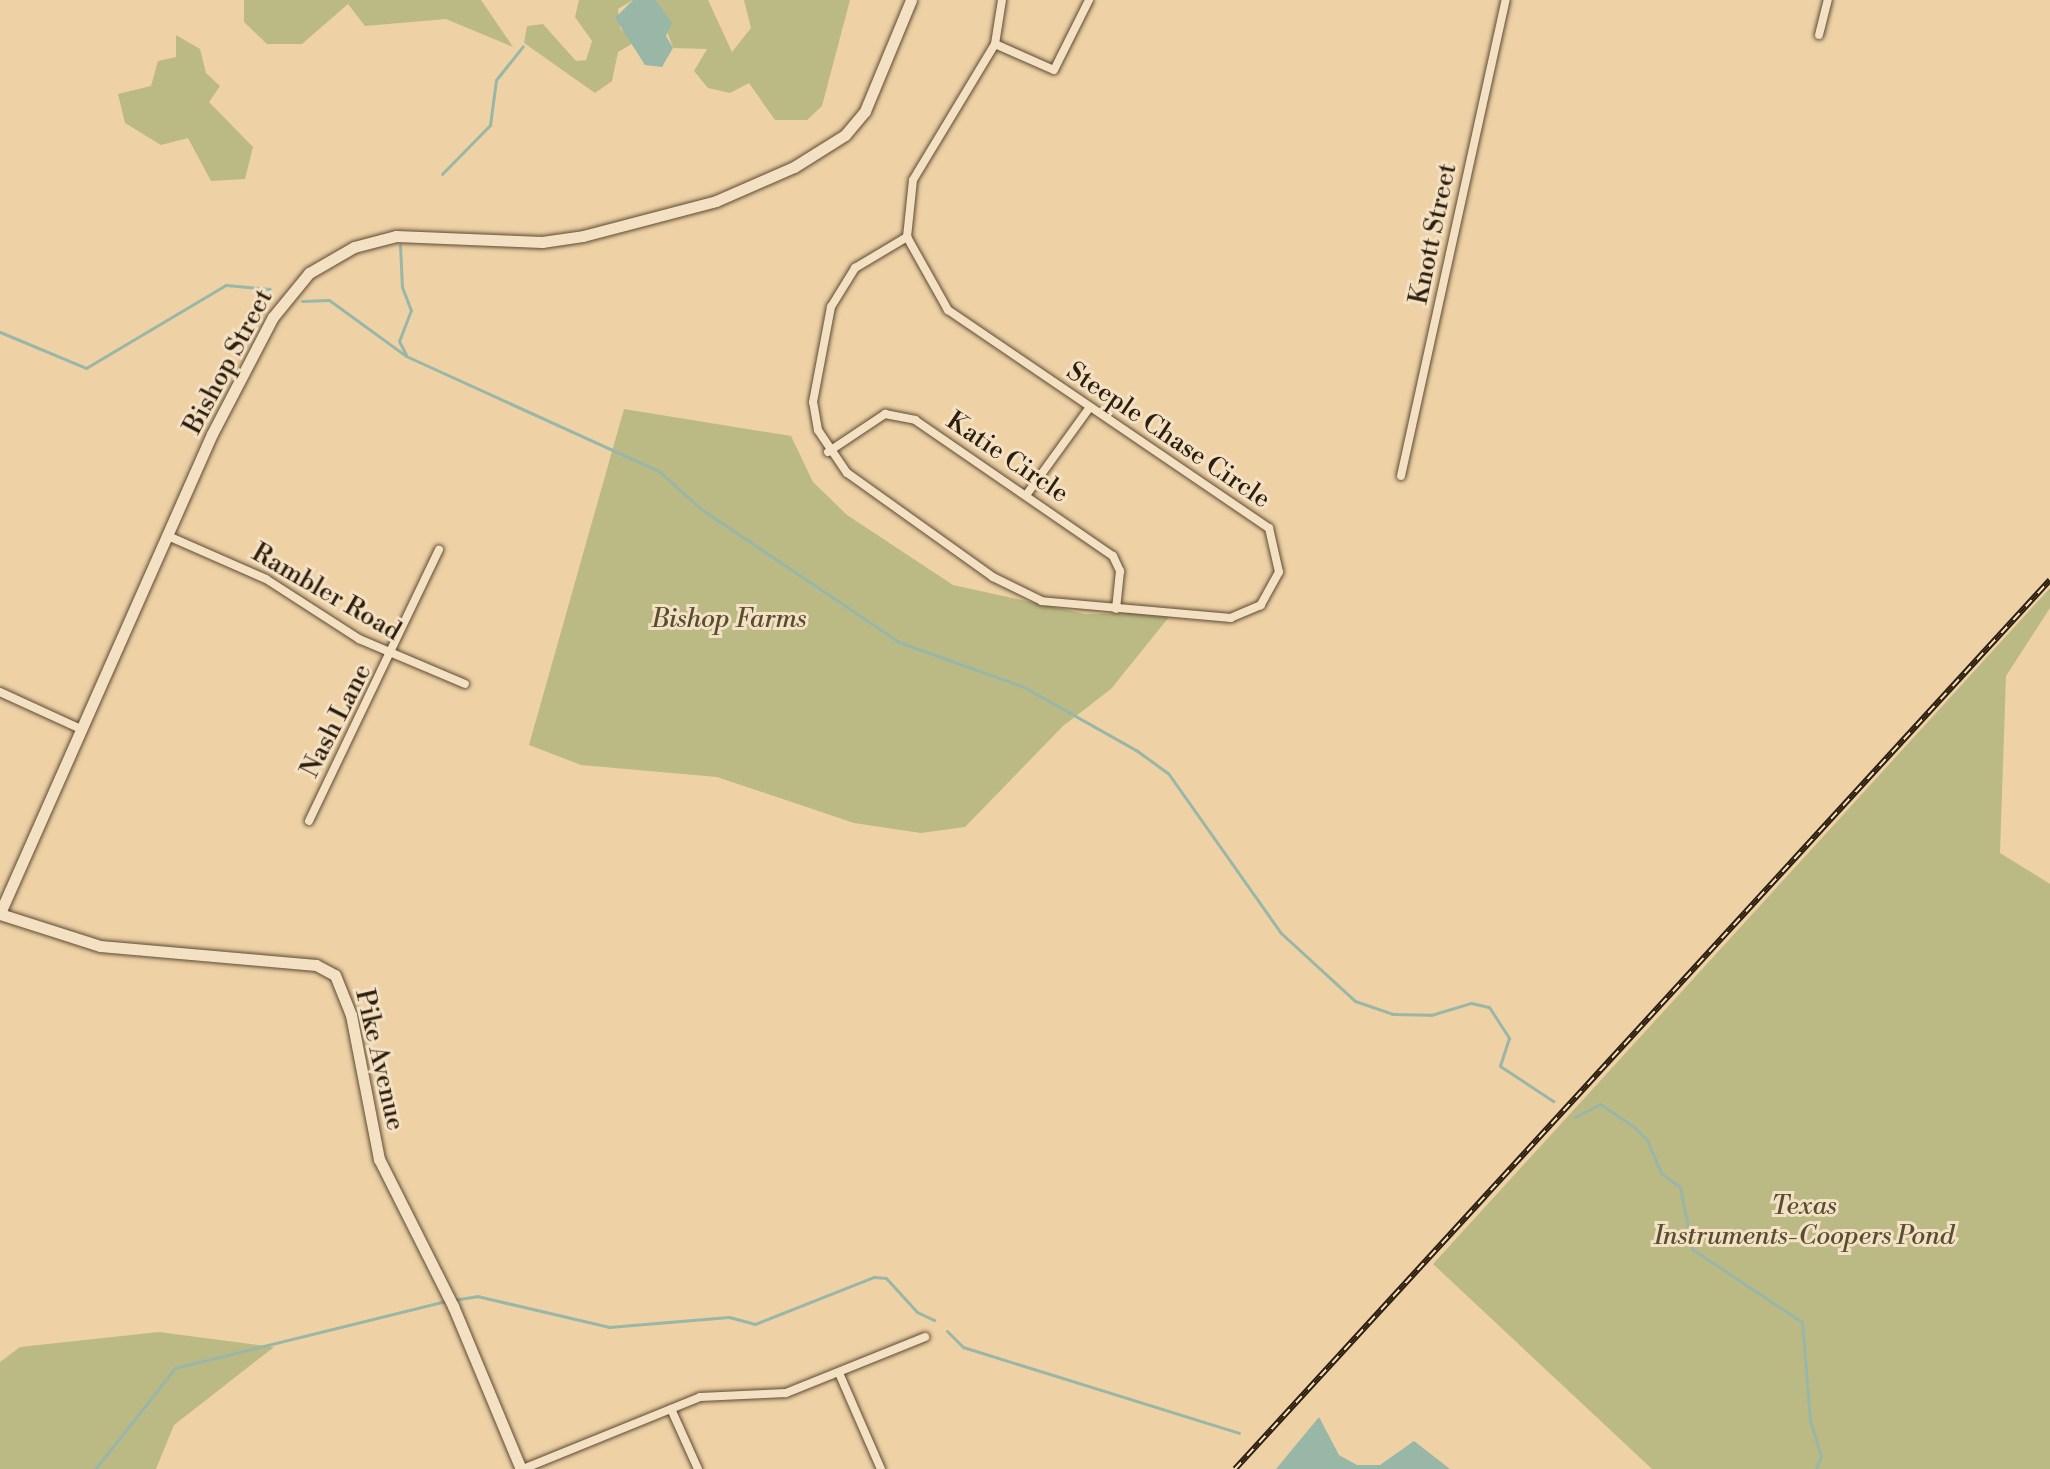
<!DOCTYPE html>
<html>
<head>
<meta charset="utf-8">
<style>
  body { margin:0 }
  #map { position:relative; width:2050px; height:1469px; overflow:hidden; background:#eed1a5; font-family:"Libre Bodoni",serif }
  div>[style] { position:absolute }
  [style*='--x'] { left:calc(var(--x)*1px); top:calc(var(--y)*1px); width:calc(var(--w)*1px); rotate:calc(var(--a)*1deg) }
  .green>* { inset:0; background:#bcba84 }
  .water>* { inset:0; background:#99b7a7 }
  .stream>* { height:3px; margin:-1.5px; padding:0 1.5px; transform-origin:1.5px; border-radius:1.5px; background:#99b7a7 }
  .roads { filter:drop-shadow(0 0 2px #5c4b34) drop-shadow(0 0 2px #5c4b34) }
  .street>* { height:8px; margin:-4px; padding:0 4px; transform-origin:4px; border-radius:4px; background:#f4e1c4 }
  .secondary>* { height:11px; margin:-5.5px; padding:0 5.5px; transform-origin:5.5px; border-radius:5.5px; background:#f4e1c4 }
  .rail>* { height:6px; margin-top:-3px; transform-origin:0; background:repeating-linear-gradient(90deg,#f4e1c4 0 9px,#2c1e0e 0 18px); box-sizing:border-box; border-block:2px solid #2c1e0e }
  span { translate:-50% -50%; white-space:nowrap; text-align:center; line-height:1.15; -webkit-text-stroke:6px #f4e1c4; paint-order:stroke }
  .street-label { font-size:26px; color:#2c1e0e }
  .park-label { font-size:26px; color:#574d31; font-style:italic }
</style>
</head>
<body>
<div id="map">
  <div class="green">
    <i style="clip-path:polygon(244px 0,481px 0,513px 47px,446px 19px,365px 26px,348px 4px,302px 44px,267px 44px,244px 22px)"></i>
    <i style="clip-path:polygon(579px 0,633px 0,618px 9px,620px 28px,635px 42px,618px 52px,612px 81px,595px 93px,524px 43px,527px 26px,543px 24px,576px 61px,586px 60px,592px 41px,575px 17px)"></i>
    <i style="clip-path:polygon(656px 0,708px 0,732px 52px,751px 28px,744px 0,850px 0,822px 106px,807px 120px,775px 120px,749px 83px,730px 93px,708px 88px,694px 71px,707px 49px,673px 48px)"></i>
    <i style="clip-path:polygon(176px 35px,200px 49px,206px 73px,220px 86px,209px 102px,253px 147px,245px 179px,211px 181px,188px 138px,161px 145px,125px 123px,118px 94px,151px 86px,158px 61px,176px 57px)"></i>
    <i style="clip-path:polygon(624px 409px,791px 436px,813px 482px,847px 515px,953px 585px,1085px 614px,1173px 612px,1111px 689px,1063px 726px,965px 827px,921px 833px,854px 823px,717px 777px,581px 765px,529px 745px)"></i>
    <i style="clip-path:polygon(2050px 588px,2050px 608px,2006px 676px,2000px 853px,2050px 884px,2050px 1469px,1652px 1469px,1433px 1264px)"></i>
    <i style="clip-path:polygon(159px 1332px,274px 1347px,174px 1425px,156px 1469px,0 1469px,0 1362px,20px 1347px)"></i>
  </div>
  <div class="water">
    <i style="clip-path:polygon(633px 0,656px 0,672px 23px,666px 36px,673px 48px,662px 67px,645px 65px,615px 18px)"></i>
    <i style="clip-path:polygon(1319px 1417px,1339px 1455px,1357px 1465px,1380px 1465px,1414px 1441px,1450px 1469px,1276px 1469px)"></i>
  </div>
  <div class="stream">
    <i style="--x:442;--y:174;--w:69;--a:-45.6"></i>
    <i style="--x:490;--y:125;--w:45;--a:-82.4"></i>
    <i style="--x:496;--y:80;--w:43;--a:-51.5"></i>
    <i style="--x:400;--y:245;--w:42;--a:87.3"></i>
    <i style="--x:402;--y:287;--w:25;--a:69"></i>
    <i style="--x:411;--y:310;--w:33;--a:111"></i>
    <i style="--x:399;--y:341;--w:16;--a:63"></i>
    <i style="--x:302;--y:301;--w:27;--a:-2"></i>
    <i style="--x:329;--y:300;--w:95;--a:36"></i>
    <i style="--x:406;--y:356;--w:279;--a:24.5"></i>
    <i style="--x:660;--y:472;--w:55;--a:42.1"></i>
    <i style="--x:701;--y:509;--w:239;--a:33.9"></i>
    <i style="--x:899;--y:642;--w:133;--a:19.8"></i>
    <i style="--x:1024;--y:687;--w:129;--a:29.4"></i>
    <i style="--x:1136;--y:750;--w:39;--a:36"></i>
    <i style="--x:1168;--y:773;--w:196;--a:54.8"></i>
    <i style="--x:1281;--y:933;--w:100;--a:42.6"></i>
    <i style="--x:1355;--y:1001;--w:39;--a:19"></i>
    <i style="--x:1392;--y:1014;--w:39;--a:1"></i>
    <i style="--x:1431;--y:1015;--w:42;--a:-16.7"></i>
    <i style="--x:1471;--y:1003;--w:18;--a:13"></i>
    <i style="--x:1489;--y:1007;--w:37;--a:57"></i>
    <i style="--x:1509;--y:1038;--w:29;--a:108"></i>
    <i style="--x:1500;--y:1066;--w:64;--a:33.4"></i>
    <i style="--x:0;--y:332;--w:93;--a:22.7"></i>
    <i style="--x:86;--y:368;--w:163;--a:-30.7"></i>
    <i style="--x:226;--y:285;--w:44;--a:5.2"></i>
    <i style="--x:1575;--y:1117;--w:28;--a:-27"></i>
    <i style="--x:1600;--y:1104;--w:40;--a:34"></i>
    <i style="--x:1633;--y:1126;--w:20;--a:45"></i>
    <i style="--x:1647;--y:1140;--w:36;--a:67"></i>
    <i style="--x:1661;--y:1173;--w:24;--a:36"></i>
    <i style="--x:1680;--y:1187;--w:63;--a:79"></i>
    <i style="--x:1692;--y:1249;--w:132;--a:33.6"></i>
    <i style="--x:1802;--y:1322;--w:98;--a:85.3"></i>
    <i style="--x:1810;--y:1420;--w:38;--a:73"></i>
    <i style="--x:1821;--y:1456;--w:14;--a:111"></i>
    <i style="--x:453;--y:1300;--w:24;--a:-9"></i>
    <i style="--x:477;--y:1296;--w:136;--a:13.2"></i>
    <i style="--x:609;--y:1327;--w:120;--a:-4.8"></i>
    <i style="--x:729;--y:1317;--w:27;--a:15"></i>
    <i style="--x:755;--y:1324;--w:128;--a:-21.6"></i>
    <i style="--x:874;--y:1277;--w:12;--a:5"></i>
    <i style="--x:886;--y:1278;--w:46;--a:47.6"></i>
    <i style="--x:917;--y:1312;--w:19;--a:25"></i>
    <i style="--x:947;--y:1331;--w:23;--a:45"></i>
    <i style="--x:963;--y:1347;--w:289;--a:17.3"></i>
    <i style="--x:95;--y:1469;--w:129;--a:-51.6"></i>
    <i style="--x:175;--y:1368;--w:279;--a:-13.9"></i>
  </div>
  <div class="roads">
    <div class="street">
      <i style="--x:1819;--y:35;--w:36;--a:-76"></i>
      <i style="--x:995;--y:44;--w:64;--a:23.8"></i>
      <i style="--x:1054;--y:70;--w:78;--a:-63.4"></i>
      <i style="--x:907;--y:237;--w:84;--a:60.7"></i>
      <i style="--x:948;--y:310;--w:388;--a:34.2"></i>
      <i style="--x:1269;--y:528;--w:45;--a:77.2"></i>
      <i style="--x:1279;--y:572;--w:38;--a:119"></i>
      <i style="--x:1261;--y:605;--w:33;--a:157"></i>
      <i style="--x:1231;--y:618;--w:190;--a:-174.9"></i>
      <i style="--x:1042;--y:601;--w:55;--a:-153.9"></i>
      <i style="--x:993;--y:577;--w:179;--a:-144.5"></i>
      <i style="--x:847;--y:473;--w:52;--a:-124"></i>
      <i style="--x:818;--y:430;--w:28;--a:-100"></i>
      <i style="--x:813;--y:402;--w:97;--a:-79.3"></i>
      <i style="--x:831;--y:307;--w:46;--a:-58.4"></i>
      <i style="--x:855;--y:268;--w:61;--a:-30.8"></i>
      <i style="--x:907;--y:237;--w:57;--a:-84"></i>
      <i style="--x:913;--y:180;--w:159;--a:-58.9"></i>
      <i style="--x:995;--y:44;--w:45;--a:-81"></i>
      <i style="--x:828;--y:452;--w:69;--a:-33.7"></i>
      <i style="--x:885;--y:414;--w:31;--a:11"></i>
      <i style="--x:915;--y:420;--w:240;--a:34.5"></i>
      <i style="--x:1113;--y:556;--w:17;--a:65"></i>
      <i style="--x:1120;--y:571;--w:38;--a:96"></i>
      <i style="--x:1401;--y:476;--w:487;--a:-77.6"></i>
      <i style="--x:1027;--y:494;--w:107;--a:-54.1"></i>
      <i style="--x:168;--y:536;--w:107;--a:23.7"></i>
      <i style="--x:266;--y:579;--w:111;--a:32.8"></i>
      <i style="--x:359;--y:639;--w:115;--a:23"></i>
      <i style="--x:0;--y:692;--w:91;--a:24.6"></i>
      <i style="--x:309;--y:821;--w:301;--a:-64.4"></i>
      <i style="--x:839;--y:1373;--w:105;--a:66.4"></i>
      <i style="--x:671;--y:1409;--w:66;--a:65.8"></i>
      <i style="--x:523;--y:1469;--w:191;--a:-22.1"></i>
      <i style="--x:700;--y:1397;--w:86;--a:-2.7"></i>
      <i style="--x:786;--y:1393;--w:150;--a:-21.9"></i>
    </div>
    <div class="secondary">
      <i style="--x:0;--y:913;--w:524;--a:-66.13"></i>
      <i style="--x:212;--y:434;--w:132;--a:-62.5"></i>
      <i style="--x:273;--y:317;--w:57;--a:-50.7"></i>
      <i style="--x:309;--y:273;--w:52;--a:-30"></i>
      <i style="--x:354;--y:247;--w:43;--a:-14.7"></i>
      <i style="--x:396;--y:236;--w:146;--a:2.4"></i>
      <i style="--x:542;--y:242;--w:41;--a:-8.3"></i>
      <i style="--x:583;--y:236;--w:138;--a:-14.7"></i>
      <i style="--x:716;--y:201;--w:85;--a:-23.6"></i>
      <i style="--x:794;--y:167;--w:60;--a:-32.1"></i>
      <i style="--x:845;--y:135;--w:31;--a:-50"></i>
      <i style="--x:865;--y:111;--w:120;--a:-67.5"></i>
      <i style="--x:0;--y:914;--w:105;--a:17.7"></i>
      <i style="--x:100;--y:946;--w:217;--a:5"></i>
      <i style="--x:316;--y:965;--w:21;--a:28"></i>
      <i style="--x:335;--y:975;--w:43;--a:68.2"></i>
      <i style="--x:351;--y:1015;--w:147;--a:79"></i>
      <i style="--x:379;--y:1159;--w:165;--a:63.3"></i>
      <i style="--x:453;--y:1306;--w:177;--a:67.4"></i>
    </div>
  </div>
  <div class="rail">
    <i style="--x:1235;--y:1469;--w:1206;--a:-47.49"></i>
  </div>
  <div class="street-label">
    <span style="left:1434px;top:234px;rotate:-78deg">Knott Street</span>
    <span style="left:229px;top:362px;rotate:-62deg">Bishop Street</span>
    <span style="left:1168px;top:436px;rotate:34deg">Steeple Chase Circle</span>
    <span style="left:1007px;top:458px;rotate:34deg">Katie Circle</span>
    <span style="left:326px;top:593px;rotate:30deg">Rambler Road</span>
    <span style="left:337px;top:721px;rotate:-63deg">Nash Lane</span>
    <span style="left:379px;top:1060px;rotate:77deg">Pike Avenue</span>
  </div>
  <div class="park-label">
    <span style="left:729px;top:620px">Bishop Farms</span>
    <span style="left:1804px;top:1222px">Texas<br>Instruments-Coopers Pond</span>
  </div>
</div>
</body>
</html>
